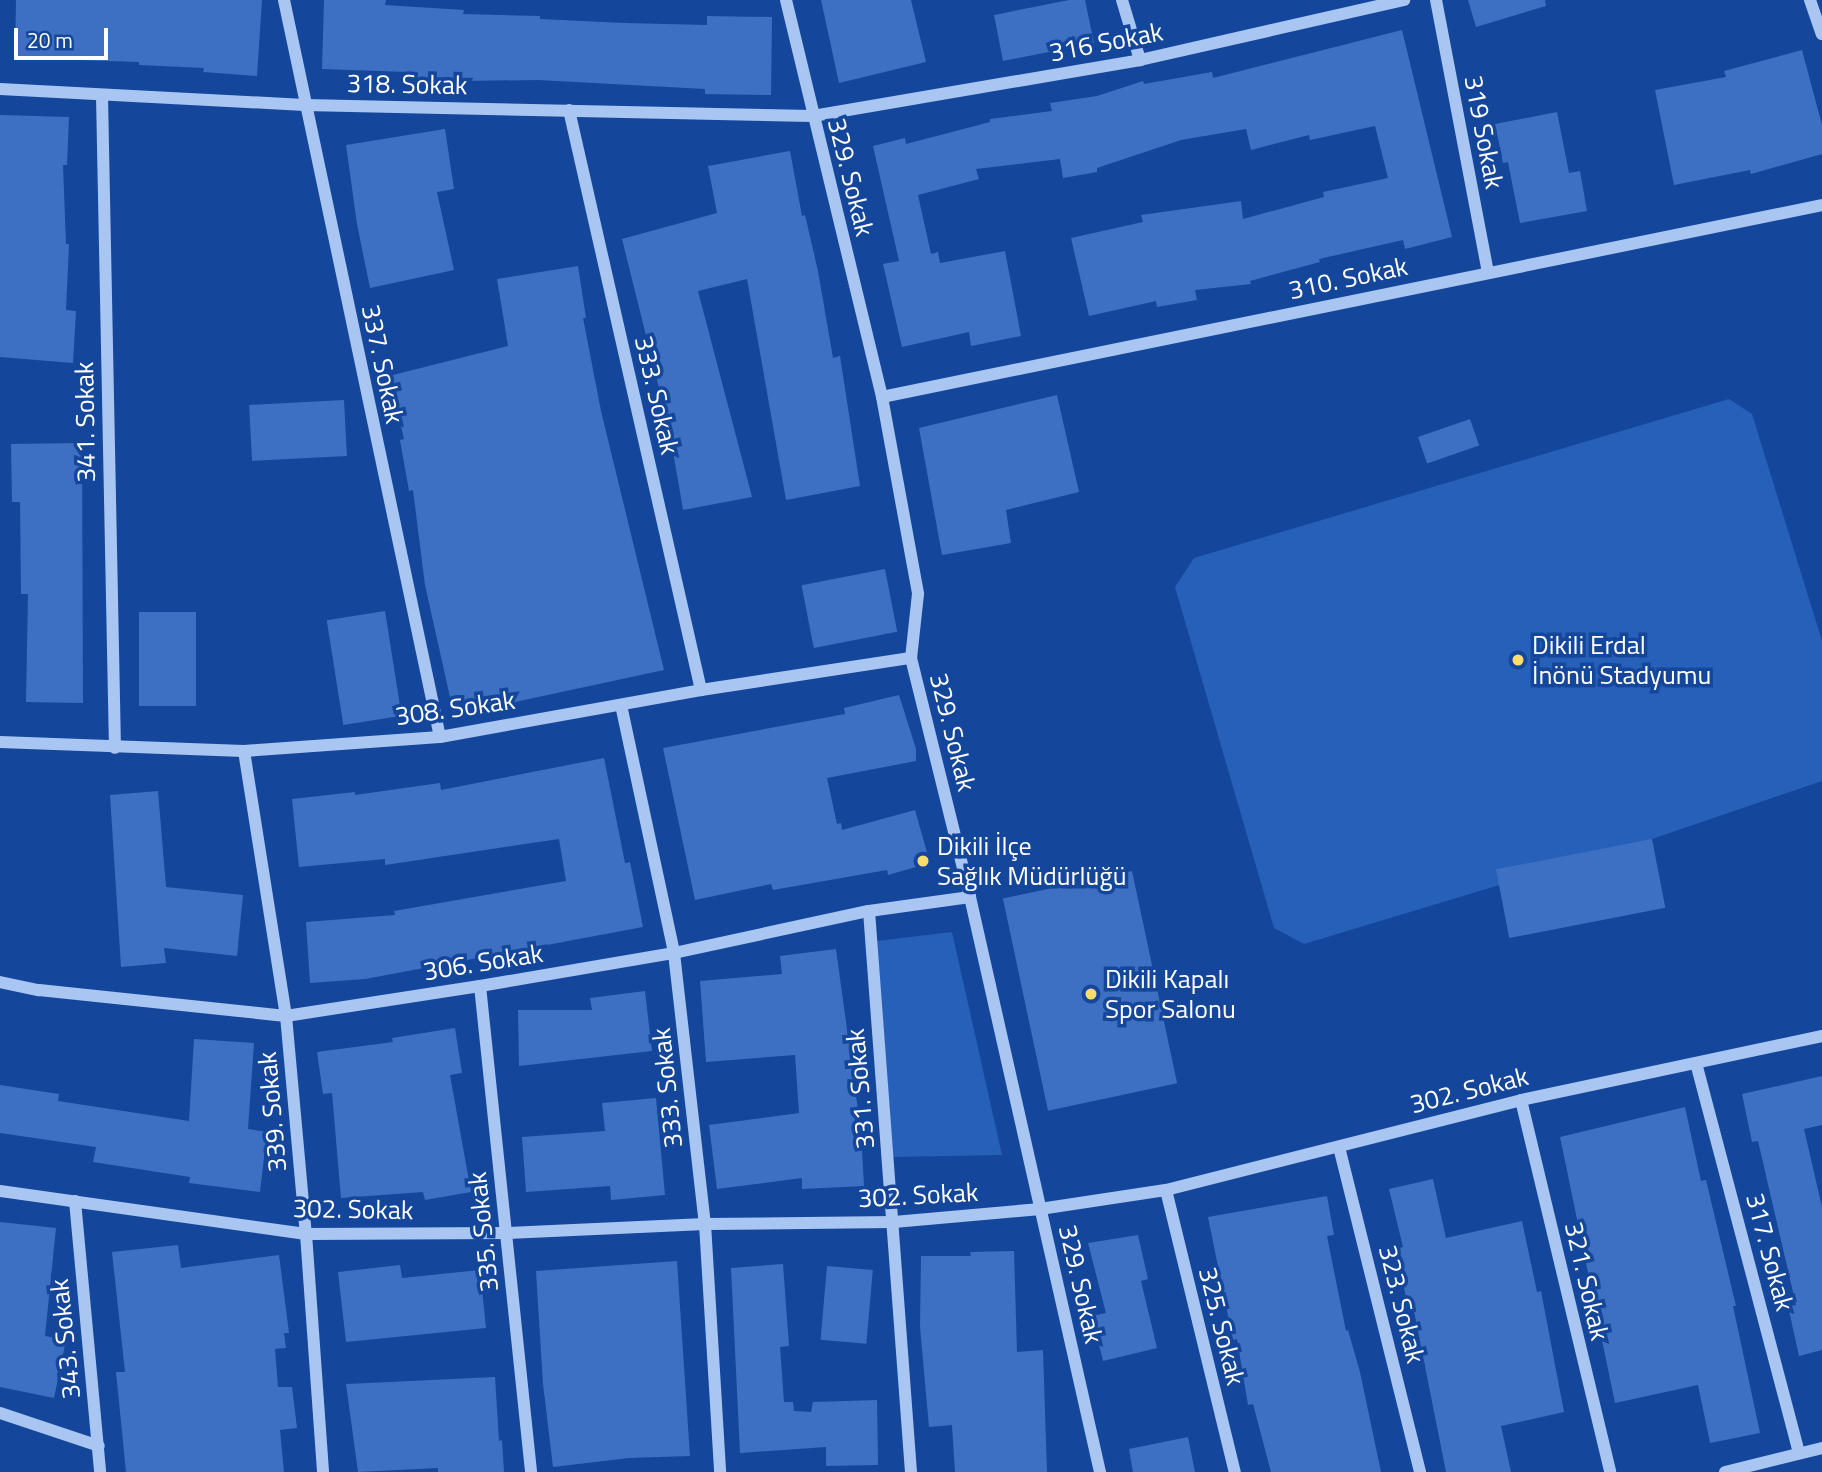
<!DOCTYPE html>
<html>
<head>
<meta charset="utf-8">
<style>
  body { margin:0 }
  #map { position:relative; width:1822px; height:1472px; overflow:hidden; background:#14479b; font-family:"Titillium Web",sans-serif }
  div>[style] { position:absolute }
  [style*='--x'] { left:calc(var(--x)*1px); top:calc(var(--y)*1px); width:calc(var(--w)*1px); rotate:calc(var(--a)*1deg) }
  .green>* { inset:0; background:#2760b9 }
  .building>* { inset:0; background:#3d70c2; transform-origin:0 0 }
  .minor>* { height:12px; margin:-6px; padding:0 6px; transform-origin:6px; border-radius:6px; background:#a9c6f3 }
  .dots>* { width:19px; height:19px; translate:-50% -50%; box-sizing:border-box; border:4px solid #14479b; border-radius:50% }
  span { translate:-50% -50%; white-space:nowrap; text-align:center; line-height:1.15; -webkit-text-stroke:7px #14479b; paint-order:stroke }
  .street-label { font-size:26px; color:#fff }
  .poi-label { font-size:26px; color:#fff }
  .left { translate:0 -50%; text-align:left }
  .scale { position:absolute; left:14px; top:28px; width:94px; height:32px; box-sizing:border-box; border:4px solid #fff; border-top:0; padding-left:9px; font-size:21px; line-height:24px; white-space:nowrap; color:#fff; -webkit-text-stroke:5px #14479b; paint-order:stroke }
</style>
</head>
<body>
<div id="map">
  <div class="green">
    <i style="clip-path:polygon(1729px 399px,1752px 414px,1822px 641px,1822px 781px,1652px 839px,1304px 944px,1274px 928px,1175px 587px,1194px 558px)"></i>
    <i style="clip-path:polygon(952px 932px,1002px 1155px,893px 1157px,877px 941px)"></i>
  </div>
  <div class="building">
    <i style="clip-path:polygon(16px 0,262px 0,257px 76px,203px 72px,204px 68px,139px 65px,139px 62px,15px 58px)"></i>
    <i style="clip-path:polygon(324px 0,386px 0,385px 5px,464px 10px,463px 14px,540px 16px,540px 19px,625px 23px,707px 25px,707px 16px,772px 17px,771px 95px,705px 94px,705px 89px,538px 80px,459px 81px,406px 78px,407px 72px,322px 69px)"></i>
    <i style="clip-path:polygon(821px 0,911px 0,926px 62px,839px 83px)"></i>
    <i style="clip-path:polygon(1069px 0,1085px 0,1094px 43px,1003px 61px,994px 15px)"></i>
    <i style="clip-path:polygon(1468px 0,1545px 0,1546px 6px,1476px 27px)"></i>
    <i style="clip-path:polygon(1402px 30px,1452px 237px,1405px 249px,1403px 240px,1319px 259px,1320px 262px,1250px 281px,1251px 284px,1195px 290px,1197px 300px,1157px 307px,1156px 301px,1089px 316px,1071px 238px,1143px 222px,1141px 215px,1241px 201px,1243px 219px,1324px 197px,1323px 192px,1388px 178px,1375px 126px,1310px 140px,1309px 135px,1251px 150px,1246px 129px,1181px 140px,1097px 168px,1097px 172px,1063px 178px,1060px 159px,976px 169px,979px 179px,918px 195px,931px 254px,938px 252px,940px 263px,1005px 251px,1021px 336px,971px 346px,969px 332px,902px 347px,883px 264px,899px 261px,873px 146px,905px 138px,906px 144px,990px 122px,990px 119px,1052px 111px,1050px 103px,1097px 96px,1143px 81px,1144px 84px,1212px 72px,1213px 78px)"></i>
    <i style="clip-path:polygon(1802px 50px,1822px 125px,1822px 154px,1751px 174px,1750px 170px,1674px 185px,1655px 90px,1726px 77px,1724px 71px)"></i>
    <i style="clip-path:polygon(1557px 112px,1569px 173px,1580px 171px,1587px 211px,1520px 223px,1508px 162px,1503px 163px,1495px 124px)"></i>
    <i style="clip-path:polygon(0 115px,69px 117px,67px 165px,63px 165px,66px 244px,69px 244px,66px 310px,76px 311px,73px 363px,0 357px)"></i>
    <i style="clip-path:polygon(445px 129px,454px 189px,437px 192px,454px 270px,370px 288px,357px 224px,346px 145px)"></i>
    <i style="clip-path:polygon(790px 151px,802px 216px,805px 215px,818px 271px,833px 358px,840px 356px,860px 486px,786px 500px,747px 279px,698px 291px,752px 497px,683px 510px,669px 428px,622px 239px,717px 213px,708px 166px)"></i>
    <i style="clip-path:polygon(578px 266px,586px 318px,583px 318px,601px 411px,664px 670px,454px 715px,425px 585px,413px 490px,409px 491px,400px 440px,404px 439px,389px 376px,508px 346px,497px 279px)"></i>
    <i style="clip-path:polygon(1057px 395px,1079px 492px,1006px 510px,1011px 543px,942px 555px,919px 428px)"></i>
    <i style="left:344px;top:400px;width:56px;height:95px;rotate:87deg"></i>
    <i style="left:1470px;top:419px;width:28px;height:55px;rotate:71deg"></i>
    <i style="clip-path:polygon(82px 443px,83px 703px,26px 702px,28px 594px,21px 594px,20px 502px,12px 502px,11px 444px)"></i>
    <i style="left:885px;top:569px;width:64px;height:85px;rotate:79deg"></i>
    <i style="left:385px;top:611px;width:106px;height:59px;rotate:81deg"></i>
    <i style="left:139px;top:612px;width:57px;height:94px"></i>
    <i style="clip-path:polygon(899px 695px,916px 749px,916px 761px,827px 778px,837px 824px,841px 823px,842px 830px,915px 810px,930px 863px,888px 875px,887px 870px,773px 890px,771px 884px,695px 900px,663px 748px,845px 714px,844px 708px)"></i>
    <i style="clip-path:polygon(604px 758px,625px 863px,630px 862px,643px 927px,365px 979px,310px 983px,306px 922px,395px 915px,394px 911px,566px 881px,559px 839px,385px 865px,385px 859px,299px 867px,292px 799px,355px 792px,355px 795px,440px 783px,441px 790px)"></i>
    <i style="clip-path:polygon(158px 791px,166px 887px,243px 895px,237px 956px,164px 948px,166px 963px,121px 967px,110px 795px)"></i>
    <i style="left:1652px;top:839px;width:70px;height:159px;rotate:79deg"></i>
    <i style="left:1132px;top:871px;width:217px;height:132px;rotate:78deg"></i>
    <i style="clip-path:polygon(836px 949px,861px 1132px,864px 1186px,802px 1189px,802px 1178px,717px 1189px,709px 1125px,799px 1113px,795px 1055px,706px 1062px,700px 981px,782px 974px,780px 956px)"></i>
    <i style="clip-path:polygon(645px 991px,652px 1051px,519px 1066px,518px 1010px,592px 1010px,590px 998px)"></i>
    <i style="clip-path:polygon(455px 1028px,462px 1073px,450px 1075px,471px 1192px,425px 1200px,423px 1192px,341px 1198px,332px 1093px,323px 1094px,317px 1052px,393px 1042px,392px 1038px)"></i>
    <i style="clip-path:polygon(194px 1039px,254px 1043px,248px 1129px,267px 1132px,260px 1192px,189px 1183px,190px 1177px,93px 1162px,96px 1147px,0 1133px,0 1085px,59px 1094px,58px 1101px,189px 1121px)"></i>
    <i style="clip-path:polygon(1822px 1076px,1822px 1125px,1804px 1129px,1822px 1207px,1822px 1350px,1799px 1356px,1788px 1306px,1796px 1305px,1758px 1141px,1752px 1142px,1742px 1094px)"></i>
    <i style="clip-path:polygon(656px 1098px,665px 1195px,611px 1200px,610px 1186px,526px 1192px,522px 1137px,605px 1131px,602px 1103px)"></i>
    <i style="clip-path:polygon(1685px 1107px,1701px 1181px,1706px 1180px,1736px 1306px,1733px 1306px,1760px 1433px,1710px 1443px,1698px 1385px,1615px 1403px,1560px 1137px)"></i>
    <i style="clip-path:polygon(1433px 1179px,1446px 1238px,1522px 1221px,1537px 1292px,1541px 1291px,1564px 1412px,1501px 1426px,1511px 1472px,1446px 1472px,1412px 1301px,1407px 1302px,1396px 1249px,1403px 1247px,1389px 1189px)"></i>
    <i style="clip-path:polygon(1327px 1196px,1334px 1235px,1327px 1236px,1346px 1331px,1348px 1330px,1360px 1372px,1381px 1472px,1271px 1472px,1253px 1404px,1248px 1405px,1237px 1339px,1233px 1340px,1208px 1217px)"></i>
    <i style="clip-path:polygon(0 1222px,56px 1228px,45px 1336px,66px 1340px,54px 1398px,0 1387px)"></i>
    <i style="clip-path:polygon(1138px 1235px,1148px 1279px,1141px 1281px,1157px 1348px,1103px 1361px,1092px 1316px,1106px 1313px,1088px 1243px)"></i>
    <i style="clip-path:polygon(178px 1245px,181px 1268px,279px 1255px,289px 1333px,284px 1333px,286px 1348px,275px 1349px,278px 1387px,292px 1387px,297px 1428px,280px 1430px,284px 1472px,126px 1472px,116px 1372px,125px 1372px,112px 1252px)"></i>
    <i style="clip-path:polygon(1014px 1251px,1017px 1352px,1043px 1350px,1047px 1472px,955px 1472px,952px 1425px,929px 1427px,920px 1327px,921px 1256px,971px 1256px,970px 1252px)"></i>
    <i style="clip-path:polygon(677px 1261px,690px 1456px,629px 1458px,553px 1467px,543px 1384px,536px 1271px)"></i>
    <i style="clip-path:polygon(783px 1264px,789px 1346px,780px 1347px,784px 1402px,793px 1402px,794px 1411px,811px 1412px,813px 1402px,877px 1400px,878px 1465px,826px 1466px,826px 1447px,740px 1453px,731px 1268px)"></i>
    <i style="clip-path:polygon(400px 1265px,402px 1278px,480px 1270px,486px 1328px,346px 1342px,338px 1272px)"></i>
    <i style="left:827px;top:1266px;width:46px;height:74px;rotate:5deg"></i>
    <i style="clip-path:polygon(495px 1377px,499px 1441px,502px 1440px,504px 1472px,438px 1472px,438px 1468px,358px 1472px,346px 1384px)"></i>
    <i style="clip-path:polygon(1188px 1437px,1195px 1472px,1133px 1472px,1129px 1449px)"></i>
  </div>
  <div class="minor">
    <i style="--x:284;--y:0;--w:753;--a:78.05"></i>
    <i style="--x:786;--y:0;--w:408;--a:76.4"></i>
    <i style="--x:882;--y:397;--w:200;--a:79.6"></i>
    <i style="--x:918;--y:594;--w:64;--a:96.2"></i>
    <i style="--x:911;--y:658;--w:246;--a:76.1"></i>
    <i style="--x:970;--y:897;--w:590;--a:77.26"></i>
    <i style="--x:1122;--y:0;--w:63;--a:73.3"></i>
    <i style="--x:1436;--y:0;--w:278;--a:79.2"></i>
    <i style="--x:1810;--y:0;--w:36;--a:71"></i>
    <i style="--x:0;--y:89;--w:305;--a:3"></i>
    <i style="--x:305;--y:105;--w:508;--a:1.24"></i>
    <i style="--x:813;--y:116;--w:332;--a:-9.7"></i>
    <i style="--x:1140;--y:60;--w:271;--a:-12.8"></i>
    <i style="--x:102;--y:96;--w:652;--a:88.86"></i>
    <i style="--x:569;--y:110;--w:595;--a:77.18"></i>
    <i style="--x:882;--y:397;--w:959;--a:-11.54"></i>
    <i style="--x:621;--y:705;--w:254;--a:77.9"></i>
    <i style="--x:674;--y:953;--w:273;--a:83.5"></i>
    <i style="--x:705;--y:1224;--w:248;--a:86.5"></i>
    <i style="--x:0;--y:742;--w:244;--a:2.1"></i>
    <i style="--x:244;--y:751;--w:196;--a:-4.1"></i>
    <i style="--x:440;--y:737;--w:265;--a:-10.2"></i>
    <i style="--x:701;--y:690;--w:212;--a:-8.7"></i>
    <i style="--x:244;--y:751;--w:268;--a:81"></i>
    <i style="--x:286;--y:1016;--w:219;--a:84.8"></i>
    <i style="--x:306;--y:1234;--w:239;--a:85.9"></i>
    <i style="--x:869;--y:911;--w:563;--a:85.72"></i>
    <i style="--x:0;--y:982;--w:40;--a:12"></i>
    <i style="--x:39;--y:990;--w:248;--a:6"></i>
    <i style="--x:286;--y:1016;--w:196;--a:-8.8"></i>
    <i style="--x:480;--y:986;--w:197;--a:-9.7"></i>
    <i style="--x:674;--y:953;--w:199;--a:-12.2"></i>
    <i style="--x:869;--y:911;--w:102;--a:-7.9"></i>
    <i style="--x:480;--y:986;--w:489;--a:84"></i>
    <i style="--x:1696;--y:1063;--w:403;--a:75.2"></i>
    <i style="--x:1521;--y:1100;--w:382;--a:76.5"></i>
    <i style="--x:1339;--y:1147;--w:335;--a:76"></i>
    <i style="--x:1166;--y:1190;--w:290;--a:76.3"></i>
    <i style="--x:0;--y:1191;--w:309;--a:8"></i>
    <i style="--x:306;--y:1234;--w:200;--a:-0.3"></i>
    <i style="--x:506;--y:1233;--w:199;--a:-2.6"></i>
    <i style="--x:705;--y:1224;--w:189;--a:-0.6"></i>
    <i style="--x:894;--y:1222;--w:147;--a:-5.1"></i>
    <i style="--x:1040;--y:1209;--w:127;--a:-8.6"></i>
    <i style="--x:1166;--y:1190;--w:366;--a:-14.2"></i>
    <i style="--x:1521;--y:1100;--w:308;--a:-12"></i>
    <i style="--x:75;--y:1201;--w:272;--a:84.7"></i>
    <i style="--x:0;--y:1413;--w:104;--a:18.4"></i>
    <i style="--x:1725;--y:1472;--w:100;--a:-13.9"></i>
  </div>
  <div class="dots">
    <i style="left:1518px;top:660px;background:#ffdd6b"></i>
    <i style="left:923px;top:861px;background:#ffdd6b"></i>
    <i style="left:1091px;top:994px;background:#ffdd6b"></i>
  </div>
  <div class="street-label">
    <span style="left:1106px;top:42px;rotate:-11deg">316 Sokak</span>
    <span style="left:407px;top:84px;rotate:1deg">318. Sokak</span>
    <span style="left:1484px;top:132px;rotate:79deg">319 Sokak</span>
    <span style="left:851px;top:177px;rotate:76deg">329. Sokak</span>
    <span style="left:1348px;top:278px;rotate:-12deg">310. Sokak</span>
    <span style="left:383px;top:364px;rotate:78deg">337. Sokak</span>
    <span style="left:657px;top:395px;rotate:77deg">333. Sokak</span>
    <span style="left:85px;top:422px;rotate:-91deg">341. Sokak</span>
    <span style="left:455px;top:708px;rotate:-8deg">308. Sokak</span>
    <span style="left:953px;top:732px;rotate:76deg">329. Sokak</span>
    <span style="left:483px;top:962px;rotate:-9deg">306. Sokak</span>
    <span style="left:667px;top:1088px;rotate:-96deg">333. Sokak</span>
    <span style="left:860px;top:1089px;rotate:-95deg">331. Sokak</span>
    <span style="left:1469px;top:1090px;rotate:-14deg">302. Sokak</span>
    <span style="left:272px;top:1112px;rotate:-95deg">339. Sokak</span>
    <span style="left:918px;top:1195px;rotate:-3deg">302. Sokak</span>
    <span style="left:353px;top:1209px;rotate:1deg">302. Sokak</span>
    <span style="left:483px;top:1232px;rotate:-96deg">335. Sokak</span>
    <span style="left:1770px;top:1252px;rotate:75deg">317. Sokak</span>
    <span style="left:1587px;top:1281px;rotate:77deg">321. Sokak</span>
    <span style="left:1081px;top:1284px;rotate:77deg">329. Sokak</span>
    <span style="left:1402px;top:1304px;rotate:76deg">323. Sokak</span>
    <span style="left:1222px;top:1326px;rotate:76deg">325. Sokak</span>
    <span style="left:65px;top:1339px;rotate:-96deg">343. Sokak</span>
  </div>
  <div class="poi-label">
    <span class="left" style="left:1532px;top:660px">Dikili Erdal<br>İnönü Stadyumu</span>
    <span class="left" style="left:937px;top:861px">Dikili İlçe<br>Sağlık Müdürlüğü</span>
    <span class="left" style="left:1105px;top:994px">Dikili Kapalı<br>Spor Salonu</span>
  </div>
  <div class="scale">20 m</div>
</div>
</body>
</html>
